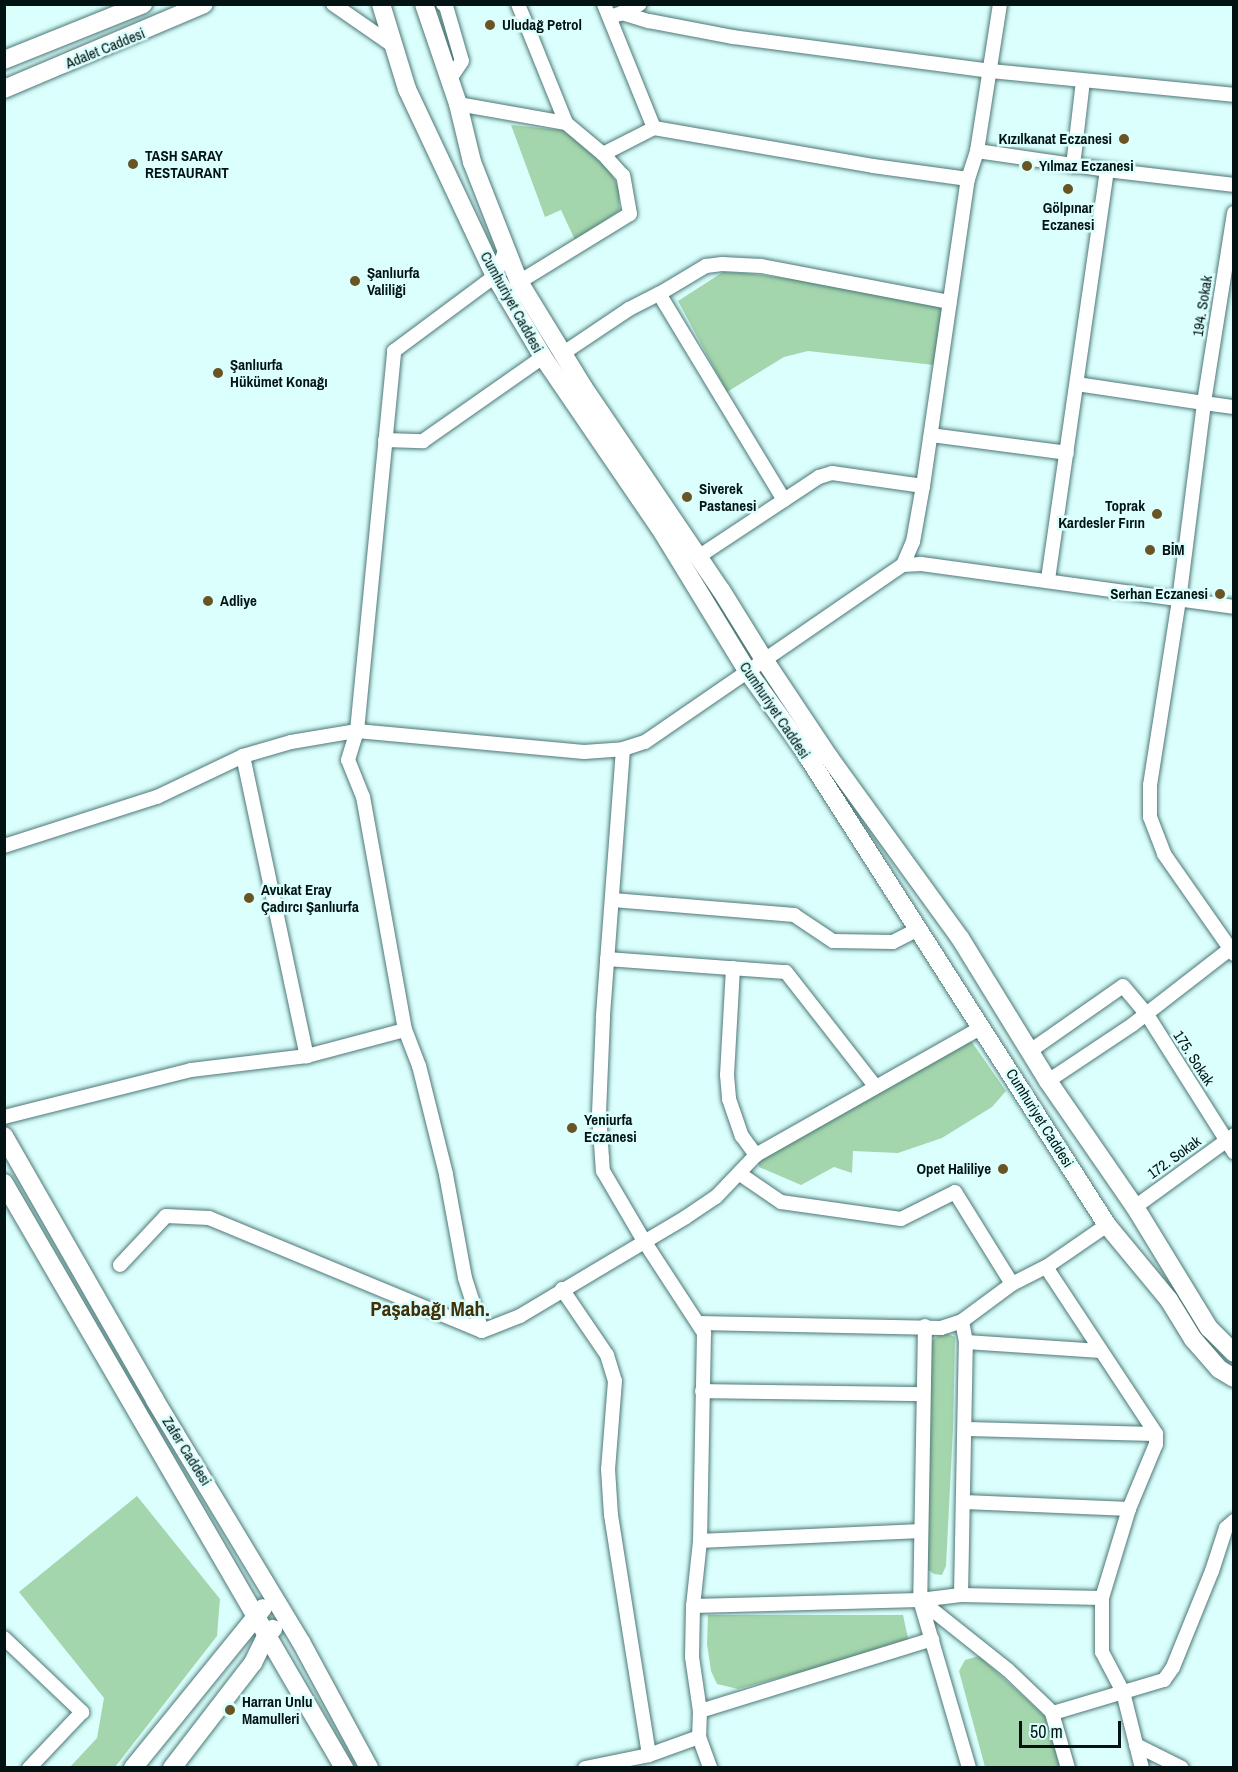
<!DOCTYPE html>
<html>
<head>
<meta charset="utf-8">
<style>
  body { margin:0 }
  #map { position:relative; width:1238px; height:1772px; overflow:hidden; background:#dafffd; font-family:"Archivo Narrow",sans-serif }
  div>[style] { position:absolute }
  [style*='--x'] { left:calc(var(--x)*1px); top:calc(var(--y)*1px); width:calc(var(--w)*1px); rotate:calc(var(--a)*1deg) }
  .green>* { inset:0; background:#a4d6ad }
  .roads { filter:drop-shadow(0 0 2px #4d7876) drop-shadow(0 0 2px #4d7876) }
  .minor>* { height:14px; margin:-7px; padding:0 7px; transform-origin:7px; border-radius:7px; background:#fff }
  .major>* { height:18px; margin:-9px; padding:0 9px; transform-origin:9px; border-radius:9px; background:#fff }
  .dots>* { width:16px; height:16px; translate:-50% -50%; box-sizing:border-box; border:3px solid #dafffd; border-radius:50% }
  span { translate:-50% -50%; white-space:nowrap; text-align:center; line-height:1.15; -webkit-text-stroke:5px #dafffd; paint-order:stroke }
  .poi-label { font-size:15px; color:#031313; font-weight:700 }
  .left { translate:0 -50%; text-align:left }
  .right { translate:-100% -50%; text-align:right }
  .street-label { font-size:15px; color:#031313 }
  .district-label { font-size:21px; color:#403007; font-weight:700 }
  .frame { position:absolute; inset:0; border:6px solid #031313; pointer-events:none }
  .scale { position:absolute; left:1019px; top:1721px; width:102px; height:27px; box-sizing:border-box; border:3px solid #031313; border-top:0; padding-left:8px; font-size:18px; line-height:21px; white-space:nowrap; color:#031313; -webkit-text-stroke:4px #dafffd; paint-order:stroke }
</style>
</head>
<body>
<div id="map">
  <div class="green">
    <i style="clip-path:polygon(511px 125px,570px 131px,609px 168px,619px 189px,619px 211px,575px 240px,561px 210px,545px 217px)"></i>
    <i style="clip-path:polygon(723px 272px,745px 273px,828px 284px,916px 300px,942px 308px,934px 365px,808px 351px,784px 357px,727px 392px,678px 301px)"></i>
    <i style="clip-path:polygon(969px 1038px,1006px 1091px,992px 1107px,942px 1138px,898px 1153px,853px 1151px,852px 1173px,834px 1167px,801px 1185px,759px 1167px,759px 1157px)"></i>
    <i style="clip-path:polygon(946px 1333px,955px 1337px,953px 1428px,946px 1566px,942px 1575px,934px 1574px,927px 1569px,930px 1343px,939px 1335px)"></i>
    <i style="clip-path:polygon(137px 1496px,220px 1599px,217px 1636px,115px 1767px,70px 1767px,97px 1738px,104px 1698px,19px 1592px)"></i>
    <i style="clip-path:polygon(708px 1615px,903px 1615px,909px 1643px,738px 1689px,717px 1684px,711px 1671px,707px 1644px)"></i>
    <i style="clip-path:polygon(979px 1656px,1046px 1717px,1060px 1767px,985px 1767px,959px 1671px,965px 1660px)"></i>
  </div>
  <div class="roads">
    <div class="minor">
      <i style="--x:333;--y:4;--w:75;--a:34.7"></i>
      <i style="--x:443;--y:4;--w:4;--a:34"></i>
      <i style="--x:446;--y:6;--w:57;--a:73.8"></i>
      <i style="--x:462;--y:61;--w:23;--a:124"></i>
      <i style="--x:518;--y:4;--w:128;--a:68"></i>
      <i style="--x:622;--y:13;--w:20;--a:-27"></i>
      <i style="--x:610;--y:17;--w:13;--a:-18"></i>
      <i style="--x:622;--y:13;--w:28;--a:17"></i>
      <i style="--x:649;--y:21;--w:86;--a:10.8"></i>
      <i style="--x:733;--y:37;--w:259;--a:7.5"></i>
      <i style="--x:990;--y:71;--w:245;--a:5.6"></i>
      <i style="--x:458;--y:104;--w:110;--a:10"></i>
      <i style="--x:566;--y:123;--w:48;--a:40"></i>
      <i style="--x:603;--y:154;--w:57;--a:-27"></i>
      <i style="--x:654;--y:128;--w:134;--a:-112"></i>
      <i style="--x:654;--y:128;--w:222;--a:9.8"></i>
      <i style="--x:873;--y:166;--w:96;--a:7.8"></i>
      <i style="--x:977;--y:151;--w:131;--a:8.3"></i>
      <i style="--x:1107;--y:170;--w:414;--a:98.2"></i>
      <i style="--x:1073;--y:166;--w:86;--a:-83.3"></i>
      <i style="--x:1107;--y:170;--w:128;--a:6.7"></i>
      <i style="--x:1234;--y:213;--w:192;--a:99"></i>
      <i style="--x:1204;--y:403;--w:30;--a:8"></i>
      <i style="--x:519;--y:282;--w:130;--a:-31.5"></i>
      <i style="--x:630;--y:214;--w:39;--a:-100"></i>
      <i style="--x:623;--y:176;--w:30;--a:-132"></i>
      <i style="--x:562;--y:354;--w:81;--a:-33.9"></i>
      <i style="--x:629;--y:309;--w:34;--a:-27"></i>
      <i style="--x:1077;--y:384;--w:128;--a:8.5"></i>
      <i style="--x:1204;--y:403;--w:199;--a:97.2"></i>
      <i style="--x:1179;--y:600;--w:187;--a:98.9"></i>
      <i style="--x:1150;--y:785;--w:32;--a:90"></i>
      <i style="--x:1150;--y:817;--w:40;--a:69"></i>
      <i style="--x:1164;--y:854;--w:122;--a:55"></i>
      <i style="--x:931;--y:435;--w:137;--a:7.5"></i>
      <i style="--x:385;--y:440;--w:38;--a:2"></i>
      <i style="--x:423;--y:441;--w:146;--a:-35"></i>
      <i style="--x:784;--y:500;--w:241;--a:-121.2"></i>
      <i style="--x:659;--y:294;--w:55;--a:-30.8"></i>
      <i style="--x:706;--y:266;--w:16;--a:-7"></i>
      <i style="--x:722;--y:264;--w:39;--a:3"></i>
      <i style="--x:761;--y:266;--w:192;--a:10.8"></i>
      <i style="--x:698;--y:557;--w:145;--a:-33.5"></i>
      <i style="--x:819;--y:477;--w:14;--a:-17"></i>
      <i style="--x:832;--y:473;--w:92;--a:8.1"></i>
      <i style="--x:903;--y:565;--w:25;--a:-67"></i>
      <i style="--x:913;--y:542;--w:57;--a:-79.9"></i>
      <i style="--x:923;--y:486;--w:310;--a:-81.7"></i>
      <i style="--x:968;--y:179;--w:29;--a:-72"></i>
      <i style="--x:977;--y:151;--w:149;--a:-81.1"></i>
      <i style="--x:623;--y:749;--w:270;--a:94.3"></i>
      <i style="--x:603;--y:1018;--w:96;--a:92.4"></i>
      <i style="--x:599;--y:1114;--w:44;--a:86.1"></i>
      <i style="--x:602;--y:1158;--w:13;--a:86"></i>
      <i style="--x:603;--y:1171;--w:81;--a:59.6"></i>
      <i style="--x:644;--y:1241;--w:110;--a:56.9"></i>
      <i style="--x:704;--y:1333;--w:208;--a:91.1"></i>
      <i style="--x:700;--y:1541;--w:65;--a:96.1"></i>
      <i style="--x:693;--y:1606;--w:51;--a:91.1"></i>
      <i style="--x:692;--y:1657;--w:55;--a:81.6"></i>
      <i style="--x:700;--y:1711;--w:26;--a:92"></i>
      <i style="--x:699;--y:1737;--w:33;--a:70"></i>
      <i style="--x:243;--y:756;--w:307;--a:78"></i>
      <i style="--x:4;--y:846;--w:161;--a:-17.8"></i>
      <i style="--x:157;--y:797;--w:95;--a:-25.5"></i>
      <i style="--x:243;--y:756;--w:50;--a:-16.3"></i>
      <i style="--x:291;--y:742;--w:67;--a:-9.5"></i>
      <i style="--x:357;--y:731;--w:228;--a:5.3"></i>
      <i style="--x:584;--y:752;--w:39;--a:-4"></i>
      <i style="--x:623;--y:749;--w:23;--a:-18"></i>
      <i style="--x:645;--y:742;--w:313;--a:-34.5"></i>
      <i style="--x:903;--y:565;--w:18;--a:-3"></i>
      <i style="--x:921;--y:564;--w:316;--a:7.8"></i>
      <i style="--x:613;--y:900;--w:182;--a:4.7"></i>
      <i style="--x:794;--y:915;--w:47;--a:33.7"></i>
      <i style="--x:833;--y:941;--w:60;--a:1"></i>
      <i style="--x:893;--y:942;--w:29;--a:-27"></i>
      <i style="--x:607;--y:959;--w:179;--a:4.2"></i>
      <i style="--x:786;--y:972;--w:145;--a:52"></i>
      <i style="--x:733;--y:968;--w:107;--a:93.2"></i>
      <i style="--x:727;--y:1075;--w:24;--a:85"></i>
      <i style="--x:729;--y:1099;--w:39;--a:71"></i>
      <i style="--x:742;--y:1136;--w:24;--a:54"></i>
      <i style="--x:1030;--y:1051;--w:113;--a:-35"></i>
      <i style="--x:1123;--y:986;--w:35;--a:50"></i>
      <i style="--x:1146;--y:1013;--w:165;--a:57.7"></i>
      <i style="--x:1048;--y:1081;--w:101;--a:-33.7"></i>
      <i style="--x:1132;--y:1025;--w:124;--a:-37.8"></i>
      <i style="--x:1230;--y:949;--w:4;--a:0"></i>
      <i style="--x:4;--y:1117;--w:193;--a:-14.1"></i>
      <i style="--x:191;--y:1070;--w:117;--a:-6.9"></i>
      <i style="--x:307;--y:1056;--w:101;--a:-14.9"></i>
      <i style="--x:740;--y:1174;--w:50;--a:34.3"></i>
      <i style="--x:781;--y:1202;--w:121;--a:8.1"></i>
      <i style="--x:901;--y:1219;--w:60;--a:-26.6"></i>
      <i style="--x:955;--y:1192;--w:108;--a:58.2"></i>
      <i style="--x:1135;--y:1207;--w:122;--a:-36"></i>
      <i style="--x:120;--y:1265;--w:67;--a:-46.8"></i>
      <i style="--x:166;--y:1216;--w:43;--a:2.7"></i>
      <i style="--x:209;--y:1218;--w:295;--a:22.5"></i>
      <i style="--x:482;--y:1331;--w:41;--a:-21.5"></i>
      <i style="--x:520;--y:1316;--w:193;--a:-30.8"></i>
      <i style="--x:686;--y:1217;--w:36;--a:-34"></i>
      <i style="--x:716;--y:1197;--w:58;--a:-46.4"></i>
      <i style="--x:756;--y:1155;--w:260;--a:-29.5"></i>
      <i style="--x:1046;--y:1267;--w:200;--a:56.6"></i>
      <i style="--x:1156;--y:1434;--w:10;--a:90"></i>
      <i style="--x:1156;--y:1444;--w:70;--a:112.6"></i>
      <i style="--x:1129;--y:1509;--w:93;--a:106.9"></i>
      <i style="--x:1102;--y:1598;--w:54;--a:90"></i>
      <i style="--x:1102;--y:1652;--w:45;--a:62.3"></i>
      <i style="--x:1123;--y:1692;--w:78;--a:76"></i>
      <i style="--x:562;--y:1289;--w:80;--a:55.7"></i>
      <i style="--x:607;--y:1355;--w:27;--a:73"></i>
      <i style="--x:615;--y:1381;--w:88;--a:94.5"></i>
      <i style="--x:608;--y:1469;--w:46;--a:86.3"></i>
      <i style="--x:611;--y:1515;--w:243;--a:81"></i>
      <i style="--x:698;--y:1323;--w:243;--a:1.2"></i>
      <i style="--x:941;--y:1328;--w:22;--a:-18"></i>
      <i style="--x:962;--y:1321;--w:62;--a:-36.5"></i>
      <i style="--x:1012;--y:1284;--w:38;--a:-27"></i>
      <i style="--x:1046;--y:1267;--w:74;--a:-34.5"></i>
      <i style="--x:925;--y:1326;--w:274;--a:91"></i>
      <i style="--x:920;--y:1600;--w:175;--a:73.7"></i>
      <i style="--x:482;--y:1331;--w:56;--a:-107.8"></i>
      <i style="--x:465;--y:1278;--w:106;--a:-100.4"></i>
      <i style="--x:446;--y:1174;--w:111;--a:-104"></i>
      <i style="--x:419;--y:1066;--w:39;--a:-111"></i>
      <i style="--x:405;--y:1030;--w:237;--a:-100.2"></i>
      <i style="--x:363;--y:797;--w:40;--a:-112"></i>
      <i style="--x:348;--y:760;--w:30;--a:-73"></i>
      <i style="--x:357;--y:731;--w:382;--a:-84.4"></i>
      <i style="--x:394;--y:351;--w:126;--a:-36.6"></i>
      <i style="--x:495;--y:276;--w:27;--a:-68"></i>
      <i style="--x:966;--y:1342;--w:135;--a:3.8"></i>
      <i style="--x:702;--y:1391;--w:220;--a:0.8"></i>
      <i style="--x:965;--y:1429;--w:191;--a:1.5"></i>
      <i style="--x:965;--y:1502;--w:164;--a:2.4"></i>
      <i style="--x:700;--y:1541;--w:220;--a:-2.6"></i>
      <i style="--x:961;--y:1595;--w:253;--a:-88.9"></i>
      <i style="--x:966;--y:1342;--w:21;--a:-101"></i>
      <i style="--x:920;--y:1600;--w:112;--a:38.5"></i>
      <i style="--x:1008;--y:1670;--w:62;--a:43.7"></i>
      <i style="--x:1053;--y:1713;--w:116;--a:-16.6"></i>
      <i style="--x:1164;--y:1680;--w:16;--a:-55"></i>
      <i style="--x:1173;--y:1667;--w:104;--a:-67.9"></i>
      <i style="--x:1212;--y:1571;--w:45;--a:-72"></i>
      <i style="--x:1226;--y:1528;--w:11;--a:-41"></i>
      <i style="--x:693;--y:1606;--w:227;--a:-1.5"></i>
      <i style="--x:920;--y:1600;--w:41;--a:-7"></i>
      <i style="--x:961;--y:1595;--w:141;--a:1.2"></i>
      <i style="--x:4;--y:1638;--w:108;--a:43.5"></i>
      <i style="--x:82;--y:1712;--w:77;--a:133.4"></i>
      <i style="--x:700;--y:1711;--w:243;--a:-17.2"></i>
      <i style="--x:1052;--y:1713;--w:57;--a:73.8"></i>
      <i style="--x:1136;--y:1745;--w:51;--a:26.6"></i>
      <i style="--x:585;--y:1768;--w:65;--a:-11.5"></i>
      <i style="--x:649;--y:1755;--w:53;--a:-19.8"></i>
    </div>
    <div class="major">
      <i style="--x:381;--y:4;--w:89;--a:73"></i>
      <i style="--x:407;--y:89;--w:207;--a:64.8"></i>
      <i style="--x:495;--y:276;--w:94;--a:59.3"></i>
      <i style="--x:543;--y:357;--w:213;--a:55.7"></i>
      <i style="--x:663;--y:533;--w:163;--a:58.6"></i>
      <i style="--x:748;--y:672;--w:87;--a:54.3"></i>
      <i style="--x:799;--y:743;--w:572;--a:57.42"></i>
      <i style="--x:1107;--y:1225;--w:97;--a:50.4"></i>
      <i style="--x:1169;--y:1300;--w:46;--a:58.4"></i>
      <i style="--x:1193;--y:1339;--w:40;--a:49"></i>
      <i style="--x:1219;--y:1369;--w:17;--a:31"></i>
      <i style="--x:424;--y:4;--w:106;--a:71.2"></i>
      <i style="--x:458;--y:104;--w:60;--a:76.4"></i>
      <i style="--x:472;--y:162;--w:129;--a:68.6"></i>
      <i style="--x:519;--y:282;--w:124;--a:58.5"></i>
      <i style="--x:584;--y:388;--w:244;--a:55.9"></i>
      <i style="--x:721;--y:590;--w:84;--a:58.2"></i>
      <i style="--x:765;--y:661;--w:115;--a:56.3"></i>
      <i style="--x:829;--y:757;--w:223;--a:54.1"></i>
      <i style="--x:960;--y:938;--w:168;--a:58.4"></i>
      <i style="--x:1048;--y:1081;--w:153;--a:55.4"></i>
      <i style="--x:1135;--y:1207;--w:142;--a:58.6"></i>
      <i style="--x:1209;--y:1328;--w:35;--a:45"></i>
      <i style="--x:4;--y:60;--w:150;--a:-21.9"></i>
      <i style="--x:4;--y:89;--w:217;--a:-23"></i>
      <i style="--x:4;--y:1136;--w:304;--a:60.2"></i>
      <i style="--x:155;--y:1400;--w:283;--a:58.9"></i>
      <i style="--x:301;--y:1642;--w:143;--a:61.6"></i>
      <i style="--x:4;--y:1183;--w:677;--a:59.83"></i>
      <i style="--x:133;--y:1768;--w:206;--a:-50.9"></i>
      <i style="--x:172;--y:1768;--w:133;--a:-52.4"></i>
      <i style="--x:253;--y:1663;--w:32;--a:-64"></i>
      <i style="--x:267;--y:1634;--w:8;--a:-40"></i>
    </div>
  </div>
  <div class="dots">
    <i style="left:490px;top:25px;background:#695423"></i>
    <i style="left:1124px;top:139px;background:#695423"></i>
    <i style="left:133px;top:164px;background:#695423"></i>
    <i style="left:1027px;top:166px;background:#695423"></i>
    <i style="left:1068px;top:189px;background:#695423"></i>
    <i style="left:355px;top:281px;background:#695423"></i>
    <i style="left:218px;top:373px;background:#695423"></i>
    <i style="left:687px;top:497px;background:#695423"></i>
    <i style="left:1157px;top:514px;background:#695423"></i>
    <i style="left:1150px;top:550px;background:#695423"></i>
    <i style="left:1220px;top:594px;background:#695423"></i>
    <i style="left:208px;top:601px;background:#695423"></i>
    <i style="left:249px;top:898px;background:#695423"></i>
    <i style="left:572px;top:1128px;background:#695423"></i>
    <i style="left:1003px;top:1169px;background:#695423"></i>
    <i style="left:230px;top:1710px;background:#695423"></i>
  </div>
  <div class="poi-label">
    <span class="left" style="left:502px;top:25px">Uludağ Petrol</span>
    <span class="right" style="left:1112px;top:139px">Kızılkanat Eczanesi</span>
    <span class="left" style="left:145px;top:164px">TASH SARAY<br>RESTAURANT</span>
    <span class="left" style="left:1039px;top:166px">Yılmaz Eczanesi</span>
    <span style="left:1068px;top:216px">Gölpınar<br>Eczanesi</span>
    <span class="left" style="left:367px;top:281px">Şanlıurfa<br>Valiliği</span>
    <span class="left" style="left:230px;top:373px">Şanlıurfa<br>Hükümet Konağı</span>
    <span class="left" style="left:699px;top:497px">Siverek<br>Pastanesi</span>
    <span class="right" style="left:1145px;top:514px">Toprak<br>Kardesler Fırın</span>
    <span class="left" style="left:1162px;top:550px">BİM</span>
    <span class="right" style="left:1208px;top:594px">Serhan Eczanesi</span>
    <span class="left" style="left:220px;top:601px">Adliye</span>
    <span class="left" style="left:261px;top:898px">Avukat Eray<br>Çadırcı Şanlıurfa</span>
    <span class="left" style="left:584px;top:1128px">Yeniurfa<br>Eczanesi</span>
    <span class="right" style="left:991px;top:1169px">Opet Haliliye</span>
    <span class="left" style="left:242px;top:1710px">Harran Unlu<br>Mamulleri</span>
  </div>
  <div class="street-label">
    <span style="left:105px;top:48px;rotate:-22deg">Adalet Caddesi</span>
    <span style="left:512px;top:302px;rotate:61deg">Cumhuriyet Caddesi</span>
    <span style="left:1202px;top:306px;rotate:-81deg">194. Sokak</span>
    <span style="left:775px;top:710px;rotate:56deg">Cumhuriyet Caddesi</span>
    <span style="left:1194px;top:1058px;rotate:57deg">175. Sokak</span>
    <span style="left:1040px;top:1118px;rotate:58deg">Cumhuriyet Caddesi</span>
    <span style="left:1174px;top:1157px;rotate:-36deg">172. Sokak</span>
    <span style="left:187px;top:1451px;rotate:58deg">Zafer Caddesi</span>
  </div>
  <div class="district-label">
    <span style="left:430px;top:1309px">Paşabağı Mah.</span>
  </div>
  <div class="frame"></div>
  <div class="scale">50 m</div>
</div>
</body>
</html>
